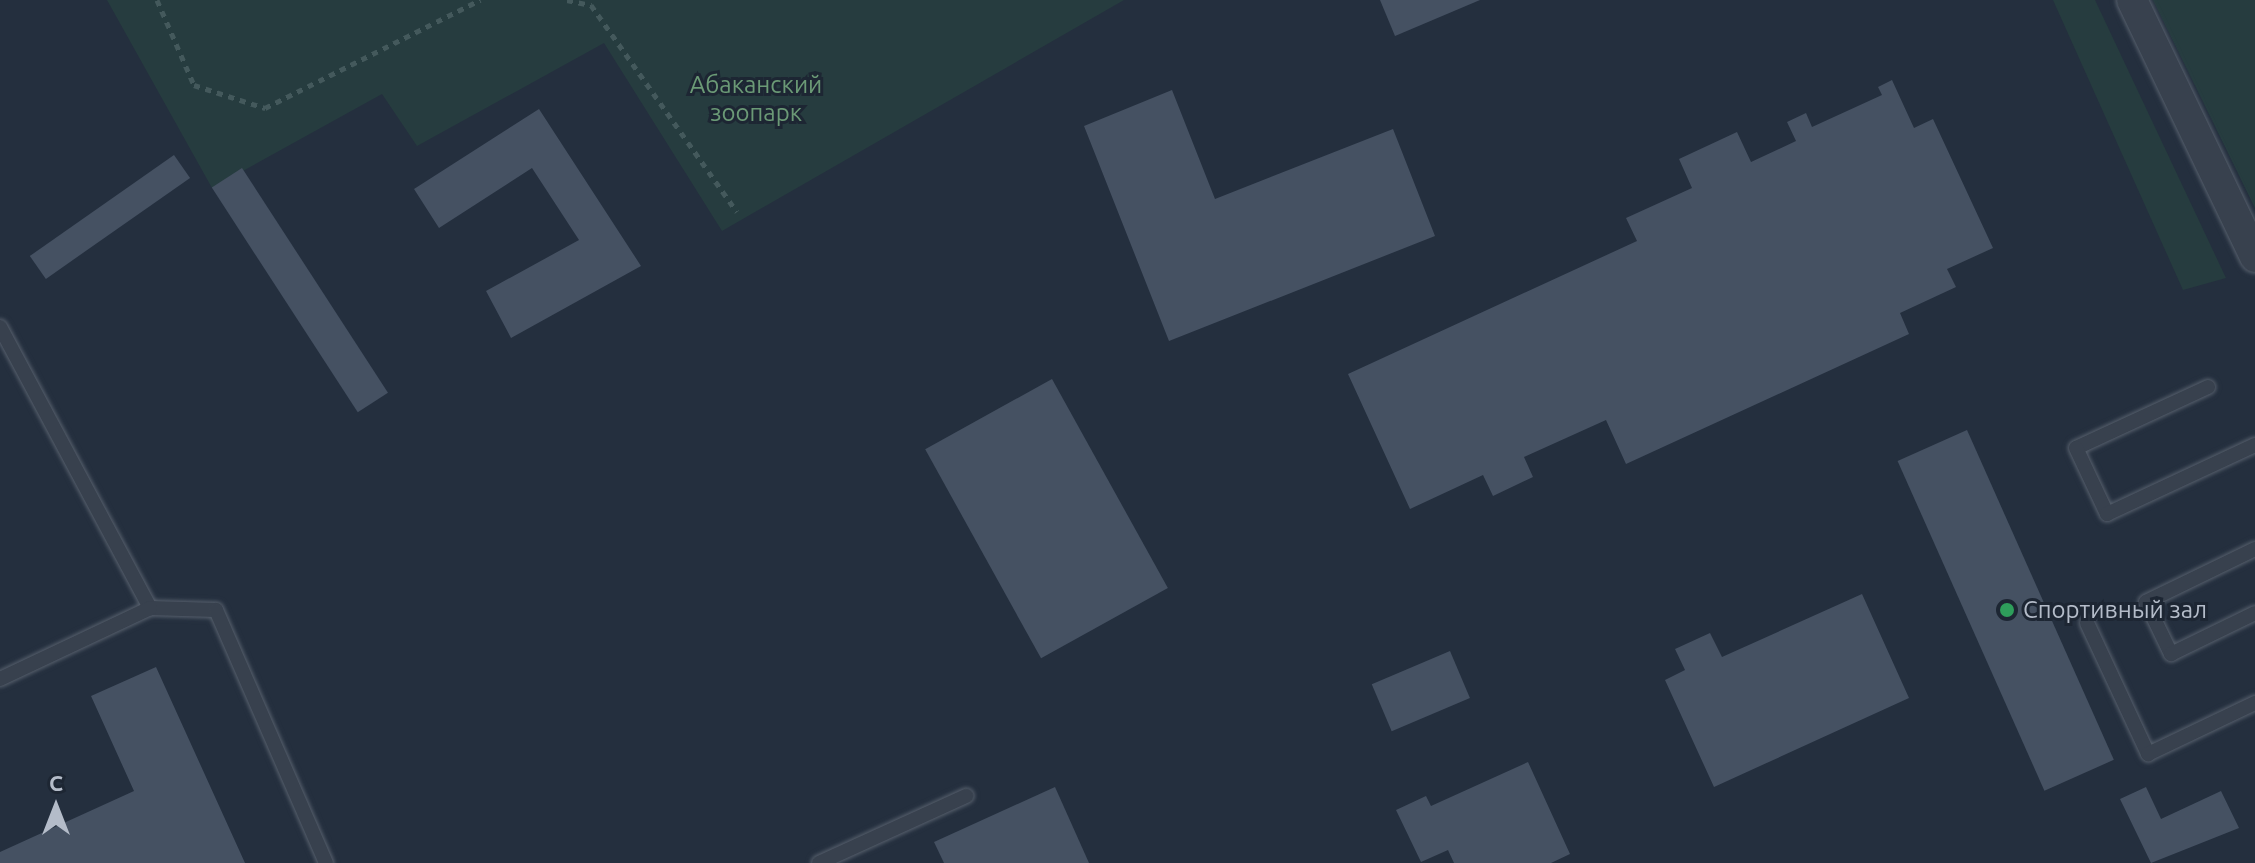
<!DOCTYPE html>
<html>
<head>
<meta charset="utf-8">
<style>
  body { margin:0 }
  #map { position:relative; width:2255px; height:863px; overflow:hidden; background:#242f3e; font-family:Ubuntu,sans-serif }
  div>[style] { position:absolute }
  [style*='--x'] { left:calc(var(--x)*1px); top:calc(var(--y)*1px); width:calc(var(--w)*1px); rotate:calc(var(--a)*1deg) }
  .green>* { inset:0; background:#263c3f }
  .building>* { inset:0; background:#455162; transform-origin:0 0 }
  .path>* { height:5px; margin-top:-2.5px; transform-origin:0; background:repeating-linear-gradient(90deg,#44595c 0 6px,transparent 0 12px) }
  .roads { filter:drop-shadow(0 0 2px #565f6c) drop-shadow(0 0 2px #565f6c) }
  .lane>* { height:14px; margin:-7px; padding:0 7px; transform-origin:7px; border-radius:7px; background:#38414e }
  .street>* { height:30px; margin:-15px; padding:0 15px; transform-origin:15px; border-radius:15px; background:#38414e }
  .dots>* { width:22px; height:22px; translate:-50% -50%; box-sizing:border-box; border:4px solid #1d2633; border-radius:50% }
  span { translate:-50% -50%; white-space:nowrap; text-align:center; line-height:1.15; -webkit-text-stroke:6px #1d2633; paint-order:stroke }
  .park-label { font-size:24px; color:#6b9a76 }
  .poi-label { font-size:24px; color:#b4bcc9 }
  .left { translate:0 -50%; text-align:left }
  .north { position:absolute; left:16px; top:767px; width:80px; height:80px; -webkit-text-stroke:6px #1d2633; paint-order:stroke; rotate:0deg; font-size:22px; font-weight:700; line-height:32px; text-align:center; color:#b4bcc9 }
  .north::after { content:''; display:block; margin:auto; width:28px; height:36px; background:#b4bcc9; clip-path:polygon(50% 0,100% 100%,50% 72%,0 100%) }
</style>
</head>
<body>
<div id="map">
  <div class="green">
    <i style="clip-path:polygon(107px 0,1124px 0,722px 231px,604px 43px,417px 146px,382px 94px,212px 188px)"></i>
    <i style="clip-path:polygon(2053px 0,2095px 0,2226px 278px,2183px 290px)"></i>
    <i style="clip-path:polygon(2153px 0,2255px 0,2255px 208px,2181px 57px)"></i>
  </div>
  <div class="building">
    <i style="clip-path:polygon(1380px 0,1480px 0,1395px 36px)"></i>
    <i style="clip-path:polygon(1892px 80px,1914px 128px,1933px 119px,1993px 248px,1947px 269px,1956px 287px,1900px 313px,1909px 334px,1626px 464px,1606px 420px,1524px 457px,1533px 477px,1493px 496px,1483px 475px,1410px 509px,1348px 374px,1637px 241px,1626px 218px,1692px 188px,1679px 159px,1737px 132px,1751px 162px,1796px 141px,1787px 122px,1806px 113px,1812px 127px,1882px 95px,1878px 87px)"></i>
    <i style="clip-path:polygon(1172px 90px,1215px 199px,1393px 129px,1435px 236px,1169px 341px,1084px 126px)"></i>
    <i style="clip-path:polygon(539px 109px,641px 266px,511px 338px,486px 291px,579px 240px,532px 168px,439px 228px,414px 189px)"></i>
    <i style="left:174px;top:155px;width:28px;height:176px;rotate:55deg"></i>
    <i style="left:242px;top:168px;width:268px;height:36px;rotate:57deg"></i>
    <i style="left:1052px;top:379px;width:239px;height:145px;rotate:61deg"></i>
    <i style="left:1967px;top:430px;width:361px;height:76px;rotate:66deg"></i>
    <i style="clip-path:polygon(1862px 594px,1909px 698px,1714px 787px,1665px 680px,1685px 670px,1675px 649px,1710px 633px,1722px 657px)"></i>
    <i style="left:1450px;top:651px;width:51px;height:85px;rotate:67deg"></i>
    <i style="clip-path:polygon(156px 667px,245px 863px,0 863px,0 852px,134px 791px,91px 696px)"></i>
    <i style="clip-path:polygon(1528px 762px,1570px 854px,1551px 863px,1454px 863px,1448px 850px,1421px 862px,1396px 810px,1426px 796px,1431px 806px)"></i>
    <i style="clip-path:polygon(1055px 787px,1089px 863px,944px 863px,934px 842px)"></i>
    <i style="clip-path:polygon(2146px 787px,2161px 819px,2221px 791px,2239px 828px,2151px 863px,2120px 799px)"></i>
  </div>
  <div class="path">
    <i style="--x:157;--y:0;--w:93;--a:66.5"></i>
    <i style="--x:194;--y:85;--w:75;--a:17.9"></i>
    <i style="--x:265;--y:108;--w:241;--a:-26.7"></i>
    <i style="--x:567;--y:0;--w:25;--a:12"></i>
    <i style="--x:591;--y:5;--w:253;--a:54.8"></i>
  </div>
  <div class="roads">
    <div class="lane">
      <i style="--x:0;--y:327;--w:319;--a:61.9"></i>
      <i style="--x:150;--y:608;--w:66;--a:1.7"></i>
      <i style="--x:216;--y:610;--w:276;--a:66.5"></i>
      <i style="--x:2208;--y:387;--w:145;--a:155.2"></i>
      <i style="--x:2076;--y:448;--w:73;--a:64.8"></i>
      <i style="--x:2107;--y:514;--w:163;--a:-25"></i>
      <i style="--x:2255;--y:549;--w:121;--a:154.1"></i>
      <i style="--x:2146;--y:602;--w:58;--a:64.3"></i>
      <i style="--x:2171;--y:654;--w:93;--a:-26"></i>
      <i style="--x:2087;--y:623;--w:145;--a:65"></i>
      <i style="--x:2148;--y:754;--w:119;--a:-25.5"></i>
      <i style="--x:0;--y:679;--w:166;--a:-25.3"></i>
      <i style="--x:819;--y:863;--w:162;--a:-24.5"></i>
    </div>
    <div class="street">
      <i style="--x:2132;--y:0;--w:285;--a:64.4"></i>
    </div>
  </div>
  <div class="dots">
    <i style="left:2007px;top:610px;background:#2e9e5b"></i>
  </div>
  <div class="park-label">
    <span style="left:756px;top:99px">Абаканский<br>зоопарк</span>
  </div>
  <div class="poi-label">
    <span class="left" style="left:2023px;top:610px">Спортивный зал</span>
  </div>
  <div class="north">С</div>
</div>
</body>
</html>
